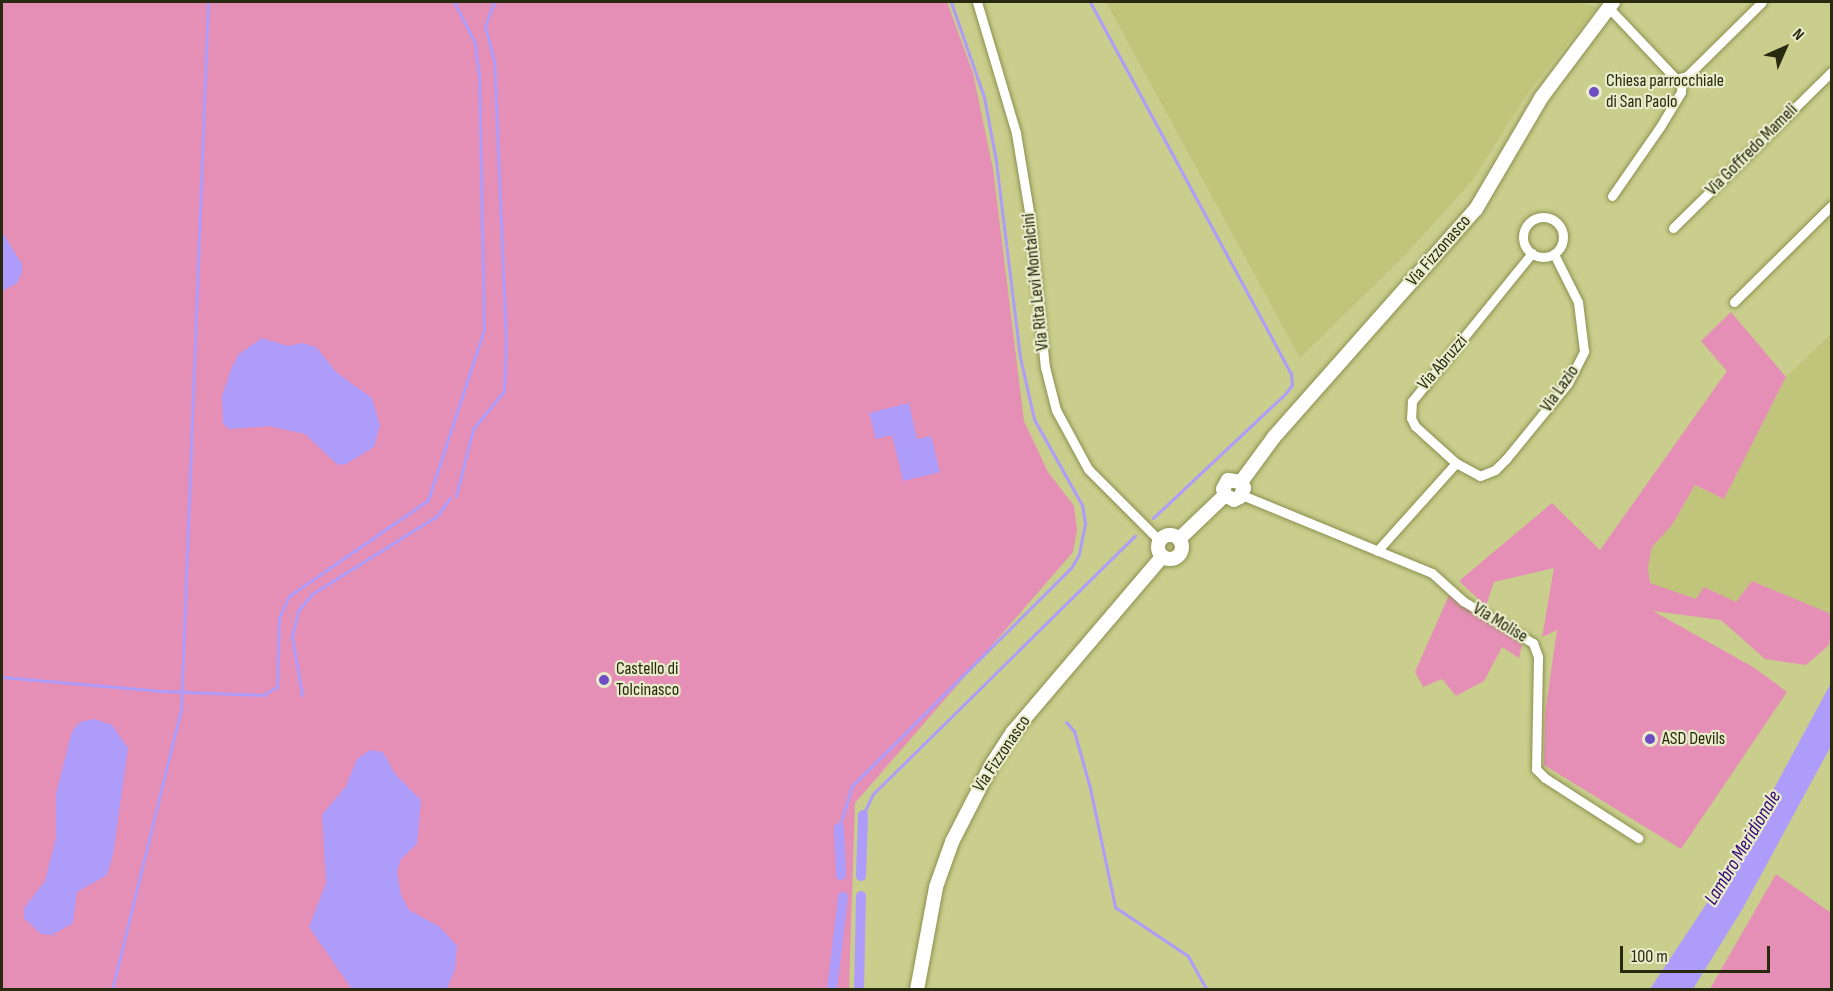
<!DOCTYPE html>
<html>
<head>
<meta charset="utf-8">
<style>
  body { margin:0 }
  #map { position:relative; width:1833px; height:991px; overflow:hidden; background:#c9ce8c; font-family:"Sofia Sans Condensed",sans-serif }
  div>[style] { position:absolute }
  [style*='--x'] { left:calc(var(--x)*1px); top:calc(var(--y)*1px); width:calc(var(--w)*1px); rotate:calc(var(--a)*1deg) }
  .built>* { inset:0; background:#c0c57b }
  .green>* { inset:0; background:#e58fb6 }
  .water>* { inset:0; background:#ae9cfb }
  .stream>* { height:3px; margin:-1.5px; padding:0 1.5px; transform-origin:1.5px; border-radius:1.5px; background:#ae9cfb }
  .canal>* { height:10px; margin:-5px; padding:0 5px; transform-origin:5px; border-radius:5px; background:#ae9cfb }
  .roads { filter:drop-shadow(0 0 2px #8c9050) drop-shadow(0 0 2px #8c9050) }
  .minor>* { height:9px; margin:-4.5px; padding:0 4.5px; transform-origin:4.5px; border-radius:4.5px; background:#fff }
  .minor>.ring { margin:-4.5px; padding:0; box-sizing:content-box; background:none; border:9px solid #fff; border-radius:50% }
  .secondary>* { height:14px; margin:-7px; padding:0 7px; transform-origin:7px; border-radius:7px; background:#fff }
  .secondary>.ring { margin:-7px; padding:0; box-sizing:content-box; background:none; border:14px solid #fff; border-radius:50% }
  .dots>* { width:16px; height:16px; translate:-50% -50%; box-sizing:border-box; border:3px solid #e9eccb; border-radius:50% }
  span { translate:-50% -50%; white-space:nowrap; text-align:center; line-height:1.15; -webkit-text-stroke:4.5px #e9eccb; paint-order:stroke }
  .poi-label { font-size:18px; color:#282a0f }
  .left { translate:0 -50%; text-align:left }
  .street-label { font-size:18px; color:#282a0f }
  .water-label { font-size:20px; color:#350775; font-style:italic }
  .frame { position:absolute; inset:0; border:3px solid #282a0f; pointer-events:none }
  .north { position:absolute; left:1755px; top:18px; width:60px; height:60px; -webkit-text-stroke:4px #e9eccb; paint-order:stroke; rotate:45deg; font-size:16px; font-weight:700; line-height:24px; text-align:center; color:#282a0f }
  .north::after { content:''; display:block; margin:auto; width:21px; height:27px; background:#282a0f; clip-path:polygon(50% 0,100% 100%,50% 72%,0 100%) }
  .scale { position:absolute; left:1620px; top:946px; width:150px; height:27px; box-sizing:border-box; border:3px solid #282a0f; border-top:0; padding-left:8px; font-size:18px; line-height:21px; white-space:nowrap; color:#282a0f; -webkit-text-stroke:4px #e9eccb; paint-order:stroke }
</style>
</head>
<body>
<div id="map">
  <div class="built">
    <i style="clip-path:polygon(1106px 2px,1575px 2px,1597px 7px,1527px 94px,1473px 180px,1404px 256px,1300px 358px)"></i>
    <i style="clip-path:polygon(1831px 334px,1831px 614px,1752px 581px,1736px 602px,1704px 587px,1697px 600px,1650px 583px,1648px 568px,1652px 547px,1672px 525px,1695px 485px,1724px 499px,1786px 377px)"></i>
  </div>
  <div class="green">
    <i style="clip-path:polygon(2px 2px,947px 2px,973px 73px,993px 169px,1024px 421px,1048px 472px,1074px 506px,1077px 530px,1073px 552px,855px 803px,849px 989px,2px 990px)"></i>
    <i style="clip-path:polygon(1731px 312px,1786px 377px,1724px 499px,1695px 485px,1672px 525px,1652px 547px,1648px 568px,1650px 583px,1696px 599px,1704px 587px,1736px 602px,1752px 581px,1831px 614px,1831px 633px,1829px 645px,1806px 665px,1765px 659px,1721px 620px,1653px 611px,1753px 667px,1787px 692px,1681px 849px,1544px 765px,1545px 713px,1557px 630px,1542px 637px,1554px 568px,1494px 582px,1486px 606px,1459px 581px,1552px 503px,1600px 550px,1727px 371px,1701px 341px)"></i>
    <i style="clip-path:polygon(1450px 593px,1522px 645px,1519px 658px,1502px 647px,1484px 681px,1456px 696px,1442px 679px,1423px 687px,1415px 672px)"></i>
    <i style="clip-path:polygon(1776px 874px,1831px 913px,1831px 989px,1710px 989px)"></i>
  </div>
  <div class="water">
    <i style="clip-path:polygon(2px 232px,22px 264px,22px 272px,17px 283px,2px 291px)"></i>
    <i style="clip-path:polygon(262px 338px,288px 346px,302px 343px,316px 347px,337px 373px,372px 398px,380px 426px,374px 447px,346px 464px,338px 465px,305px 434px,269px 426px,229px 429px,223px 424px,222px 396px,232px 367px,239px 354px)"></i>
    <i style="clip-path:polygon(909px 403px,917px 439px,931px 436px,940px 472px,903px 481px,892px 435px,876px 439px,869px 413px)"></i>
    <i style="clip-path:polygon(1831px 683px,1831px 746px,1743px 908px,1693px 989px,1650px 989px,1736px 859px)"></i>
    <i style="clip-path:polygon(94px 719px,112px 725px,128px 748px,113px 855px,107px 875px,77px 892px,73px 923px,52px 935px,41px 934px,24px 918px,24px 908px,45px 881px,56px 838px,56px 794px,72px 731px,80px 722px)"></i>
    <i style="clip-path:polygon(370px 750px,383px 752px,395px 774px,421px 800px,417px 844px,401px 859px,397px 872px,401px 895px,409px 910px,440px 927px,457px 946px,455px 969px,447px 989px,352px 989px,309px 927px,326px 883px,322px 815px,346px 786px,357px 759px)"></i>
  </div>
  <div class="stream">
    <i style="--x:1090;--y:2;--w:422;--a:61.6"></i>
    <i style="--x:1291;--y:373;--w:12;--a:85"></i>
    <i style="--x:1292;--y:385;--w:11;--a:128"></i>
    <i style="--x:1285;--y:394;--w:181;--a:136.8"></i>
    <i style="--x:456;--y:496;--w:69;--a:-75.8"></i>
    <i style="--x:473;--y:429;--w:49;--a:-50.8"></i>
    <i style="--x:504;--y:391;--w:49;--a:-87.7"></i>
    <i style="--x:506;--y:342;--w:281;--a:-92.4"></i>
    <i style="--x:494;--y:61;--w:36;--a:-104"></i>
    <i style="--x:485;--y:26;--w:26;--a:-69"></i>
    <i style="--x:2;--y:677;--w:160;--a:5"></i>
    <i style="--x:161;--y:691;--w:102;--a:2.2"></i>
    <i style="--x:263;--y:695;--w:16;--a:-30"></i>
    <i style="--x:277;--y:687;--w:69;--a:-88.3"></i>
    <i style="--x:279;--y:618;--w:24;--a:-66"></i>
    <i style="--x:289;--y:596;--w:169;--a:-34.6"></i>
    <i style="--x:428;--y:500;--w:179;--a:-71.8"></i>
    <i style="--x:484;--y:330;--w:255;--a:-91.1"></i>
    <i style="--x:479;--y:75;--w:34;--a:-98"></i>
    <i style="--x:474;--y:41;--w:44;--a:-117.1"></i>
    <i style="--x:302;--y:695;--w:59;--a:-99.8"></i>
    <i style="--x:292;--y:637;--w:27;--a:-77"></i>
    <i style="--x:298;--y:611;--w:22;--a:-51"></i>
    <i style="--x:312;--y:594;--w:147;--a:-32"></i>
    <i style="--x:437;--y:516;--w:22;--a:-54"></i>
    <i style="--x:1066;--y:722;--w:12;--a:48"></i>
    <i style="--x:1074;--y:731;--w:59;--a:74.3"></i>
    <i style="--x:1090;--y:788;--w:122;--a:78.1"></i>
    <i style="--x:1115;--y:907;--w:88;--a:33.9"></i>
    <i style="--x:1188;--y:956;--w:39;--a:61"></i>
    <i style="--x:863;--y:815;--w:23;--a:-65"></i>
    <i style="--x:873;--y:794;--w:368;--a:-44.6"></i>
    <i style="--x:839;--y:828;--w:44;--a:-72.8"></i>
    <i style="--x:852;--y:786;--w:309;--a:-44.9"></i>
    <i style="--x:1071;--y:568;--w:16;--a:-60"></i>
    <i style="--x:1079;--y:554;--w:32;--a:-79"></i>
    <i style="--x:1085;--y:523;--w:18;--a:-99"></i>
    <i style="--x:1082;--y:505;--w:98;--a:-119.2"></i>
    <i style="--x:1034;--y:419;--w:64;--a:-102.7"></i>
    <i style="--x:1020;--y:357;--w:197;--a:-97"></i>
    <i style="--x:996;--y:161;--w:65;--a:-100.6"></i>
    <i style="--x:984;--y:97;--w:101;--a:-109.2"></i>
    <i style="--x:112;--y:990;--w:288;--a:-76.2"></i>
    <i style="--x:181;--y:710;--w:709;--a:-87.82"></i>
  </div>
  <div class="canal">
    <i style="--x:839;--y:828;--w:47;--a:87.6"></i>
    <i style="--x:861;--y:876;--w:61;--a:-88.1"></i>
    <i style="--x:832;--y:990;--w:94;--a:-83.3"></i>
    <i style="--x:859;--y:990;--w:94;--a:-88.8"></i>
  </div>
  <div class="roads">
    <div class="minor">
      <i style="--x:977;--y:2;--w:137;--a:73.4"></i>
      <i style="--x:1016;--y:133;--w:86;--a:80.6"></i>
      <i style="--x:1030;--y:218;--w:150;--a:84.3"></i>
      <i style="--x:1045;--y:367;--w:44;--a:75.7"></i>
      <i style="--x:1056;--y:410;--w:67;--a:61.5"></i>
      <i style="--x:1088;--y:469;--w:100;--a:45"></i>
      <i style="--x:1608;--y:7;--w:99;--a:46.6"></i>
      <i style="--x:1676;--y:79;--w:11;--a:-15"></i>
      <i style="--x:1687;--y:76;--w:105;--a:-44.6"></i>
      <i style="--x:1612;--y:196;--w:84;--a:-55.2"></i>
      <i style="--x:1660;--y:127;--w:41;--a:-59"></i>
      <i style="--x:1681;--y:92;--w:13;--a:-86"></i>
      <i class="ring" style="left:1523px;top:217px;width:31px;height:31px"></i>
      <i style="--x:1673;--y:228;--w:223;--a:-44.6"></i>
      <i style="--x:1532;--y:253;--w:191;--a:129"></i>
      <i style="--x:1412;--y:401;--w:17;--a:93"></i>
      <i style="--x:1411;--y:418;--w:9;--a:63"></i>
      <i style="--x:1415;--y:426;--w:55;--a:42.1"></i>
      <i style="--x:1456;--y:463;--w:27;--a:28"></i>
      <i style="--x:1480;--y:476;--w:16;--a:-22"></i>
      <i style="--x:1495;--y:470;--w:16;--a:-45"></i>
      <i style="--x:1506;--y:459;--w:98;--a:-50.8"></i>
      <i style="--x:1568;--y:383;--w:36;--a:-63"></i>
      <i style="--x:1584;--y:351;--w:49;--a:-97"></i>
      <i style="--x:1578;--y:302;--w:54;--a:-116.6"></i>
      <i style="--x:1734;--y:302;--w:138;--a:-44.7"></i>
      <i style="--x:1242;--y:495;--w:205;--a:22.3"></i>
      <i style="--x:1432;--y:573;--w:42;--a:42.1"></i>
      <i style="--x:1463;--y:601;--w:82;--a:31"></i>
      <i style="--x:1533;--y:643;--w:15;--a:70"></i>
      <i style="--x:1538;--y:657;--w:112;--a:91"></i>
      <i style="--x:1536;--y:769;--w:13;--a:45"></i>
      <i style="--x:1545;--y:778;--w:111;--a:32.8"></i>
      <i style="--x:1377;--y:551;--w:118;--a:-48.1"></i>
    </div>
    <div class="secondary">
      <i style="--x:1241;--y:482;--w:56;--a:-53.7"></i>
      <i style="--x:1274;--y:437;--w:305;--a:-48.5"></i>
      <i style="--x:1476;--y:209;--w:129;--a:-59.6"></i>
      <i style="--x:1541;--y:98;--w:120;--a:-53.1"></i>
      <i style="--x:1225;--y:495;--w:10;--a:29"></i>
      <i style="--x:1234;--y:500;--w:7;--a:-27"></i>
      <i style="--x:1240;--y:497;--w:10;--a:-66"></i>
      <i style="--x:1244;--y:488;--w:7;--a:-117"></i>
      <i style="--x:1225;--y:495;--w:6;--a:-108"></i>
      <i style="--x:1223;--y:489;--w:10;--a:-61"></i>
      <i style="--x:1228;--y:480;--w:13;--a:9"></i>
      <i class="ring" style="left:1158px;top:535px;width:10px;height:10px"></i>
      <i style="--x:1179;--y:539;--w:64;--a:-43.7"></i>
      <i style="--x:917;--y:990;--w:105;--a:-79.5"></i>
      <i style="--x:936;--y:887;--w:48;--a:-70.4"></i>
      <i style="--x:952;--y:842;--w:88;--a:-62.9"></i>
      <i style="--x:992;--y:764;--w:38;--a:-57"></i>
      <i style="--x:1013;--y:732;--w:230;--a:-49.6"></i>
    </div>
  </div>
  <div class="dots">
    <i style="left:1594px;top:92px;background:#6d4cc5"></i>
    <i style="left:604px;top:680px;background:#6d4cc5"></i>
    <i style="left:1650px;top:739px;background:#6d4cc5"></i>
  </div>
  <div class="poi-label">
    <span class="left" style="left:1606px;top:92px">Chiesa parrocchiale<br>di San Paolo</span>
    <span class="left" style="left:616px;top:680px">Castello di<br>Tolcinasco</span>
    <span class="left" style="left:1662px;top:739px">ASD Devils</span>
  </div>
  <div class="street-label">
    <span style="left:1752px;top:150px;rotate:-45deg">Via Goffredo Mameli</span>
    <span style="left:1439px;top:251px;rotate:-49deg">Via Fizzonasco</span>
    <span style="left:1036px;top:282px;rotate:-96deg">Via Rita Levi Montalcini</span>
    <span style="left:1443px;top:363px;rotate:-49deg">Via Abruzzi</span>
    <span style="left:1560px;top:389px;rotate:-55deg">Via Lazio</span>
    <span style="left:1500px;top:623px;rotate:31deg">Via Molise</span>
    <span style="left:1002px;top:754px;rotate:-56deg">Via Fizzonasco</span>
  </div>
  <div class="water-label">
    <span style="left:1743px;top:848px;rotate:-59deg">Lambro Meridionale</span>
  </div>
  <div class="frame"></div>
  <div class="north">N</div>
  <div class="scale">100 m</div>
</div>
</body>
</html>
